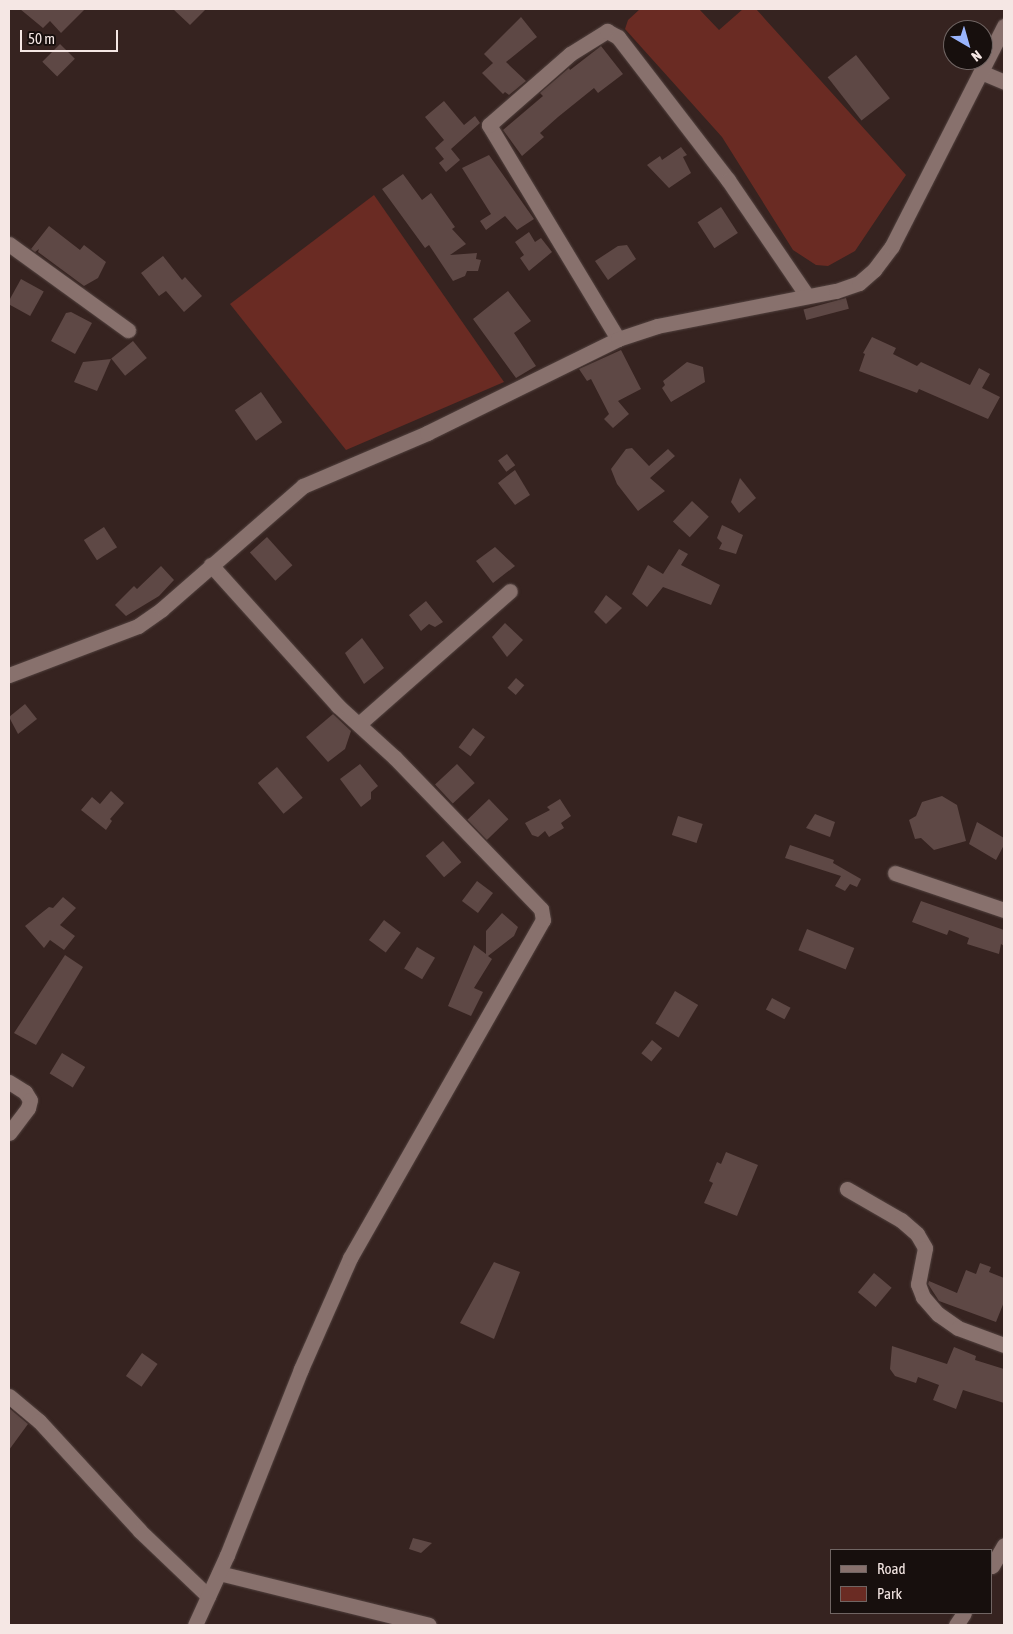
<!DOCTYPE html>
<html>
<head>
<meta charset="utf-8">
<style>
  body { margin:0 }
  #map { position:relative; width:1013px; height:1634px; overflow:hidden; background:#362320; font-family:"Asap Condensed",sans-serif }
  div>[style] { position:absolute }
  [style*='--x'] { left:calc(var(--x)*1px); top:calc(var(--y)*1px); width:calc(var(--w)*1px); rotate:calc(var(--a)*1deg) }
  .green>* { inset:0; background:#6a2b23 }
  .building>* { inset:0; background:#5e4845; transform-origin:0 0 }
  .roads { filter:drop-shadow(0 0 1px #51413e) drop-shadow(0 0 1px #51413e) }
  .minor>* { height:15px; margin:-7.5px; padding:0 7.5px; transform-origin:7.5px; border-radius:7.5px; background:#88716d }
  .secondary>* { height:15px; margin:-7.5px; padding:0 7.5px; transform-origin:7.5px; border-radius:7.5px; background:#88716d }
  span { translate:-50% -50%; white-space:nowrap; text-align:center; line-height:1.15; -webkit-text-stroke:5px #170f0d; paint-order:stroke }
  .frame { position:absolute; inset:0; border:10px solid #f5e7e4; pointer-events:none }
  .legend { position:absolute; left:830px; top:1549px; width:162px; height:65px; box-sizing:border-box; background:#170f0d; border:1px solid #706563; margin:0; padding:6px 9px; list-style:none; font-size:15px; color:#f5e7e4 }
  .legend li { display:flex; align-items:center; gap:10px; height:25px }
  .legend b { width:25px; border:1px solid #706563 }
  .north { position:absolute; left:943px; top:20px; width:50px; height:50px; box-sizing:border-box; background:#170f0d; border:1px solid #706563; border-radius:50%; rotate:142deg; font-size:14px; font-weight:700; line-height:20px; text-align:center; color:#f5e7e4 }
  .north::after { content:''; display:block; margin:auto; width:18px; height:22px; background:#9ab5fd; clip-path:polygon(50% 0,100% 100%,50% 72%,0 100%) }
  .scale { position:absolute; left:20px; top:30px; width:98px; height:22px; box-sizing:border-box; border:2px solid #f5e7e4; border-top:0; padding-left:6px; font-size:15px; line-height:18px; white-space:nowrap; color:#f5e7e4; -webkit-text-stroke:4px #170f0d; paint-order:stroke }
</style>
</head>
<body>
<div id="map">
  <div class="green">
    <i style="clip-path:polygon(640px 9px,699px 9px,719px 30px,743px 9px,756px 9px,906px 175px,855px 251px,828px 266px,816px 265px,793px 250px,722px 137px,625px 29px,628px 20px)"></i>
    <i style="clip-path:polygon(374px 195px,504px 382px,346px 450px,230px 304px)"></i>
  </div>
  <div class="building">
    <i style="clip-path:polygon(20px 9px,85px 9px,61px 33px,50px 21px,43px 28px)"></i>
    <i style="clip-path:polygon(173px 9px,206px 9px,190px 25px)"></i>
    <i style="clip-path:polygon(521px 17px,537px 37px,506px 62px,526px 81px,509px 95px,505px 92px,503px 94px,482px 73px,493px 63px,484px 54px)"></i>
    <i style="left:60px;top:44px;width:21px;height:25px;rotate:45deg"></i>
    <i style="clip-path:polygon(601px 46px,623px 74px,598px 93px,594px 88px,558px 117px,540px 133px,544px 137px,522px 156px,503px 130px,543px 96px,540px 93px,569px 68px,570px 70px)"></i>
    <i style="left:856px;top:55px;width:55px;height:36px;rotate:52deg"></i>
    <i style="clip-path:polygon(444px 101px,464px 125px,475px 116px,480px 123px,451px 149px,460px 160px,446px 172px,439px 163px,444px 159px,435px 148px,444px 140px,425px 117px)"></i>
    <i style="clip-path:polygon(681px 147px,687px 155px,683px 157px,691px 173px,669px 188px,647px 165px,660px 156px,662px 160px)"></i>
    <i style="clip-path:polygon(489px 155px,534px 219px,517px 230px,505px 216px,486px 230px,480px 221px,491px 214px,462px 168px)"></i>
    <i style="clip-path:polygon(403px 174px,422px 200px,431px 193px,455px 227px,452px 229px,466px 244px,450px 255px,477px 253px,476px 259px,481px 260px,478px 271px,467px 271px,465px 276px,453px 281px,429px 245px,425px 248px,382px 189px)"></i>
    <i style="left:721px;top:207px;width:31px;height:28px;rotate:57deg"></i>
    <i style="clip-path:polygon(49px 226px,80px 250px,84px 245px,106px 262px,98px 278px,84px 286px,38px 252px,39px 249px,35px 252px,31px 249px)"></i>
    <i style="clip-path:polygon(529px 232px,535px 242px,541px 238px,552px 252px,529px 271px,520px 258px,524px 255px,515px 242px)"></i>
    <i style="clip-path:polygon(627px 245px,636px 259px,608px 280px,595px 261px,618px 246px)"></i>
    <i style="clip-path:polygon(163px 256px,182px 280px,185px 277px,202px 296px,184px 312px,166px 291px,159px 296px,141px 273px)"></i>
    <i style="left:21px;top:279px;width:26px;height:28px;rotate:29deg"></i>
    <i style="clip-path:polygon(508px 291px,531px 321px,514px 333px,536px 366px,516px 378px,473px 319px)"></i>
    <i style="left:846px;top:298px;width:11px;height:44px;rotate:75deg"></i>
    <i style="clip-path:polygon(71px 312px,92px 323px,75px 354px,51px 341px,66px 313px)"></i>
    <i style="clip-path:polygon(872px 337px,896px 348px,893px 354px,917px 366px,921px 362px,970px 385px,979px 368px,990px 374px,982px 388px,1000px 397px,988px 419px,919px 389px,917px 393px,859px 371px,865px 354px,863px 353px)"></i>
    <i style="left:133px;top:341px;width:22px;height:28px;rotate:51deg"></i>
    <i style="clip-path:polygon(621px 350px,641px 389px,618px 401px,629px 414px,613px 428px,604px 419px,609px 414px,591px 379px,587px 381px,579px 369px)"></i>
    <i style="clip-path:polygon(111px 359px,97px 391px,74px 382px,83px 362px)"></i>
    <i style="clip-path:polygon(687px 362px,703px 367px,705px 382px,671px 402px,662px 388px,665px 385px,663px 381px)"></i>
    <i style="left:261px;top:392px;width:37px;height:32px;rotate:55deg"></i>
    <i style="clip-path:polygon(632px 448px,649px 466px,668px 449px,675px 456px,650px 478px,665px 491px,638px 511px,617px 484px,611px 469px,626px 449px)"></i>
    <i style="left:507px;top:454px;width:14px;height:11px;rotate:54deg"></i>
    <i style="clip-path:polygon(515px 470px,530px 495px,515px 505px,498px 483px)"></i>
    <i style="clip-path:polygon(740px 478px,756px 498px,739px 513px,731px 502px)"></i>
    <i style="left:692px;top:501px;width:23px;height:28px;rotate:43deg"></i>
    <i style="clip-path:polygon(722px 525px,743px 535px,736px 554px,719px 549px,722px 543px,717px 538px)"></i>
    <i style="left:104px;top:527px;width:24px;height:24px;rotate:57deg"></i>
    <i style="left:267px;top:537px;width:38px;height:23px;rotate:48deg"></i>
    <i style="clip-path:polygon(495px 547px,515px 566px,493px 583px,476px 561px)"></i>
    <i style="clip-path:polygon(679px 549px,688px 554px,681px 565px,720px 585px,711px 605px,663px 587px,647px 607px,632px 594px,648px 565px,663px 574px)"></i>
    <i style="clip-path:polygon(161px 566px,174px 580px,159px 596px,126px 616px,115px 605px,134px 586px,137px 589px)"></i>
    <i style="clip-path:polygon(606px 595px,622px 608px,606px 624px,594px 612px)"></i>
    <i style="clip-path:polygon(426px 601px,443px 622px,435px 627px,429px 624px,421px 631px,409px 615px)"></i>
    <i style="clip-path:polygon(505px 623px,523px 640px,507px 657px,492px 637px)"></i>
    <i style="clip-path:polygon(362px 638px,384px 668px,364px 684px,345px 653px)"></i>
    <i style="left:516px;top:678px;width:11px;height:13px;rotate:41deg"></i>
    <i style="clip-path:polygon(25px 704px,37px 719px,18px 734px,9px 717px)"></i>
    <i style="clip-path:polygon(333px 714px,351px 731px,345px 749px,328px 762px,306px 737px)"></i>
    <i style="left:473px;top:728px;width:15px;height:24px;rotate:37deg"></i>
    <i style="clip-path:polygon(360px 764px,378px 786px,371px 792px,371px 799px,361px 807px,340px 779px)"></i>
    <i style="left:457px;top:764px;width:26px;height:30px;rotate:47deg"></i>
    <i style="left:277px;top:767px;width:40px;height:25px;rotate:50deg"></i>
    <i style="clip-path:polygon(111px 791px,124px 803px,110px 819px,112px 821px,106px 830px,81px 810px,92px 797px,100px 804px)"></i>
    <i style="clip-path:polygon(942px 796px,957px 805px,966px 841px,934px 850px,921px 838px,915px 839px,909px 820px,916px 816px,922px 802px)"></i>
    <i style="left:489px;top:799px;width:28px;height:30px;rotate:46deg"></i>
    <i style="clip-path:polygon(560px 799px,571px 816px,561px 823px,564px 828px,549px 837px,545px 831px,538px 837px,532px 835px,525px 823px,550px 810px,547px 807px)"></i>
    <i style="clip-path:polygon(815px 814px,835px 822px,830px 837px,806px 828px)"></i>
    <i style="left:678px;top:816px;width:26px;height:20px;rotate:18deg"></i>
    <i style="clip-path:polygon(977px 822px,1004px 838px,1004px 845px,996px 860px,969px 844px)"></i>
    <i style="left:443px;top:841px;width:28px;height:23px;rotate:49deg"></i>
    <i style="clip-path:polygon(790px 845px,834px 860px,833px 863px,861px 879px,857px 887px,850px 884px,845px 891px,835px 886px,841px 876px,785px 858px)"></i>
    <i style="left:477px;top:881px;width:20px;height:25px;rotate:37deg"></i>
    <i style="clip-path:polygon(63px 897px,76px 908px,60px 925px,75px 936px,64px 950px,50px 940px,44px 948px,25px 926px,49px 907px,53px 908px)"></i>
    <i style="clip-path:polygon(921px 901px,1004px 930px,1004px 946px,1001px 944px,999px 954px,967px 944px,969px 938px,949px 930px,947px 935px,912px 922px)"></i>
    <i style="clip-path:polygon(502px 913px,518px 927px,514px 936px,488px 956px,492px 959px,474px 988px,483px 992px,471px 1016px,448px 1006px,474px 945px,486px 954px,486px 931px)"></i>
    <i style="left:384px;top:920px;width:21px;height:25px;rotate:37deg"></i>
    <i style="left:807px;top:929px;width:51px;height:23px;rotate:22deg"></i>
    <i style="left:417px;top:947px;width:21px;height:25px;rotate:31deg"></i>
    <i style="clip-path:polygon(65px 955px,83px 967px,36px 1045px,14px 1033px)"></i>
    <i style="left:675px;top:991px;width:27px;height:38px;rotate:31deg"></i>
    <i style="left:772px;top:998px;width:21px;height:13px;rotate:28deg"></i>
    <i style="left:652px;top:1040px;width:13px;height:17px;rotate:39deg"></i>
    <i style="left:62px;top:1053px;width:27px;height:24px;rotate:31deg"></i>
    <i style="clip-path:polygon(726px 1152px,758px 1165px,737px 1216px,704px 1203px,713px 1183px,709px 1181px,717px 1162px,721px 1164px)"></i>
    <i style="clip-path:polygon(494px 1262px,520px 1272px,494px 1339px,460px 1323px)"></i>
    <i style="clip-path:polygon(980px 1263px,991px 1267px,989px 1272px,1004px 1278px,1004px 1302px,996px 1322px,939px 1301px,928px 1284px,929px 1281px,957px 1293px,966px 1270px,976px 1274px)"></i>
    <i style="left:874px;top:1273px;width:23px;height:25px;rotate:40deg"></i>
    <i style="clip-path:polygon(892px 1346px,947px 1364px,954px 1347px,976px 1356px,975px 1360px,1004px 1369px,1004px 1403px,963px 1390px,956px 1409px,933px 1400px,939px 1385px,918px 1377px,916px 1383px,895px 1376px,890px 1369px)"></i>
    <i style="left:142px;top:1353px;width:19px;height:28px;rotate:35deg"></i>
    <i style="clip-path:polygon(9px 1408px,28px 1424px,9px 1450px)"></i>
    <i style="clip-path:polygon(413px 1538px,432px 1543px,421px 1553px,409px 1549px)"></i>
  </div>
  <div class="roads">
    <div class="minor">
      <i style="--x:981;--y:72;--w:25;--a:23"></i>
      <i style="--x:9;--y:244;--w:147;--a:35.9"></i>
      <i style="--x:618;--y:339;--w:250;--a:-121.1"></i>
      <i style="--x:489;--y:125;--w:108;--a:-41.2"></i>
      <i style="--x:570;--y:54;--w:44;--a:-31.9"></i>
      <i style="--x:607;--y:31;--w:13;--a:29"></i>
      <i style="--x:618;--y:37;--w:180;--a:52.4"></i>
      <i style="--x:728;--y:180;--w:140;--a:55.7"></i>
      <i style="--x:359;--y:724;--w:201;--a:-41.4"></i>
      <i style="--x:895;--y:873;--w:115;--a:18.7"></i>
      <i style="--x:9;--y:1082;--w:19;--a:32"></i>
      <i style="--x:25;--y:1092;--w:9;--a:58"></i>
      <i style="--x:30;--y:1100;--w:8;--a:104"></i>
      <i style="--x:28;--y:1108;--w:31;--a:127"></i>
      <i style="--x:847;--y:1189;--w:62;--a:29.9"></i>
      <i style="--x:901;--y:1220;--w:21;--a:41"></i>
      <i style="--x:917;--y:1234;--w:16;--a:60"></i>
      <i style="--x:925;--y:1248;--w:37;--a:101"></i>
      <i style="--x:918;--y:1284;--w:14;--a:69"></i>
      <i style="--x:923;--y:1297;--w:23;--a:49"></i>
      <i style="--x:938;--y:1314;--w:24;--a:35"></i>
      <i style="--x:958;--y:1328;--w:49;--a:20.3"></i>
      <i style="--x:9;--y:1396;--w:39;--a:40"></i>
      <i style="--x:39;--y:1421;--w:149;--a:47.4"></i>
      <i style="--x:140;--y:1531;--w:94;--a:43.7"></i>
      <i style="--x:992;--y:1566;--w:24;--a:-60"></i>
      <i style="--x:219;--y:1573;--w:216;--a:13.9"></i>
      <i style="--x:195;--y:1625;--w:77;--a:-65.4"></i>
      <i style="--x:227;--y:1555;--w:200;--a:-68.3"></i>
      <i style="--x:301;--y:1369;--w:121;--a:-66.2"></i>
      <i style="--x:350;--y:1258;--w:389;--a:-60.3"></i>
      <i style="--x:543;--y:920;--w:11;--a:-100"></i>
      <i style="--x:541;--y:909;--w:211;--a:-134"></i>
      <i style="--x:394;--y:757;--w:76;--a:-137.7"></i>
      <i style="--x:338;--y:706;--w:190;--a:-132"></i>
      <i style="--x:956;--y:1625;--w:14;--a:-56"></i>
    </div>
    <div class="secondary">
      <i style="--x:9;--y:675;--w:138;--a:-20.8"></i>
      <i style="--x:138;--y:626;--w:29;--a:-35"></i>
      <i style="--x:162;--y:609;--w:187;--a:-41.1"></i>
      <i style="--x:303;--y:486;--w:135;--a:-23.1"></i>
      <i style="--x:427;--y:433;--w:213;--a:-26.2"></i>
      <i style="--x:618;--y:339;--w:41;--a:-18.4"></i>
      <i style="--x:657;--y:326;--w:182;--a:-11.1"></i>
      <i style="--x:836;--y:291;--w:24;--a:-19"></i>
      <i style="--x:859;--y:283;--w:20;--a:-41"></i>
      <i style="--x:874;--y:270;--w:30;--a:-53"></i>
      <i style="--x:892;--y:246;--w:247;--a:-63"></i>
    </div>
  </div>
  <div class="frame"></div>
  <ul class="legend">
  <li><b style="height:6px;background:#88716d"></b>Road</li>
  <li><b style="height:14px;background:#6a2b23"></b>Park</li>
  </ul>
  <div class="north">N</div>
  <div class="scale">50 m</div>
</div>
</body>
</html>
